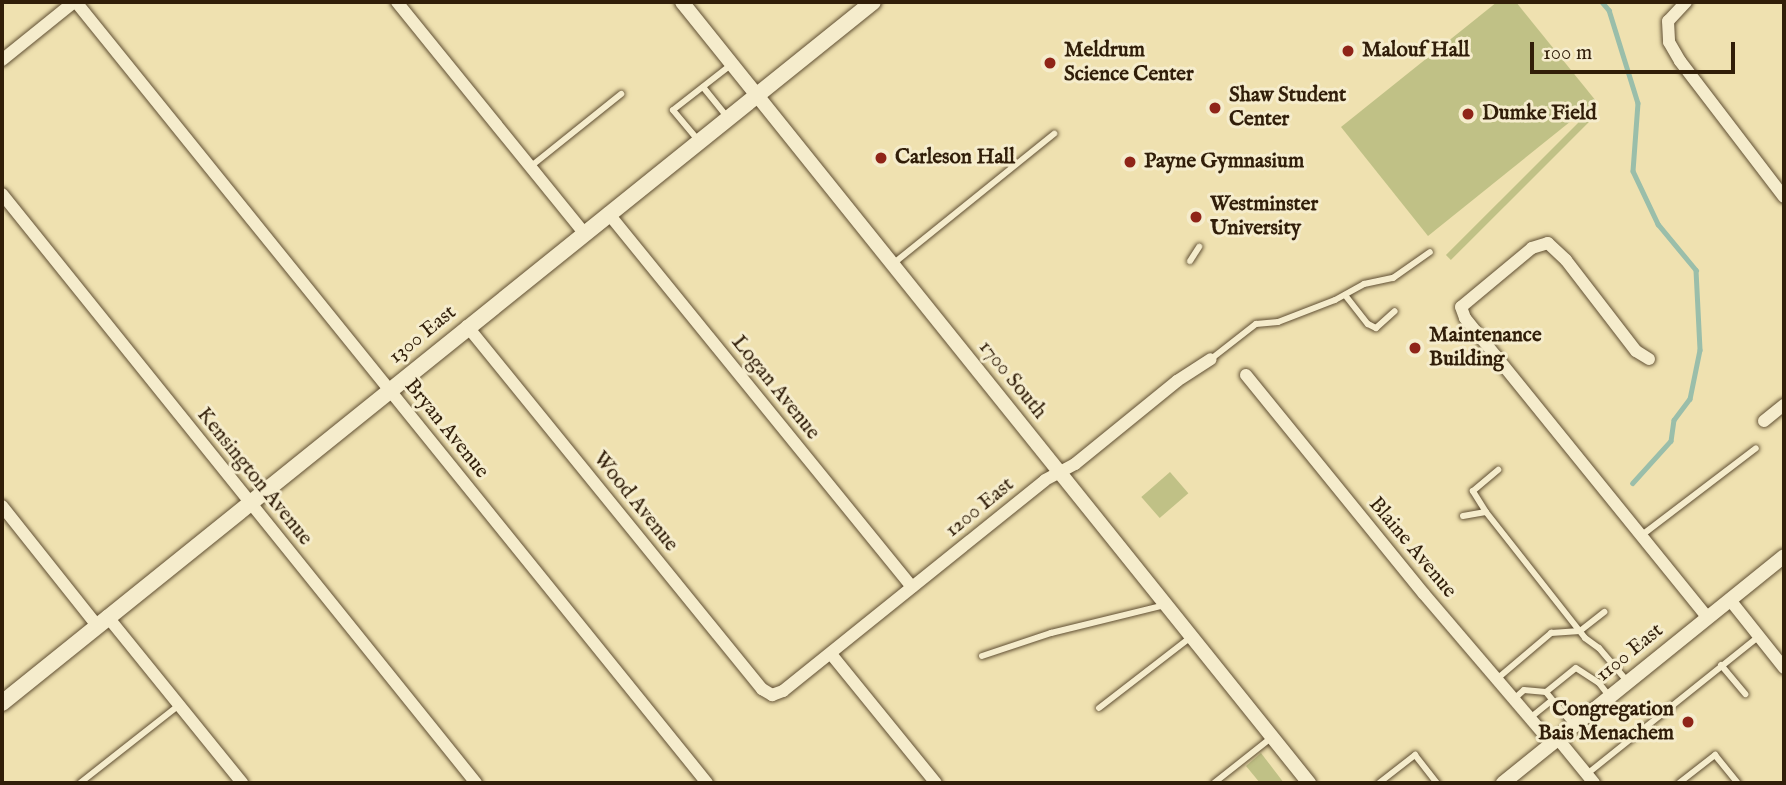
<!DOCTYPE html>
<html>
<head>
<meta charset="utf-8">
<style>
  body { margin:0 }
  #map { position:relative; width:1786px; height:785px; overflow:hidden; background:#efe1b0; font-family:"IM FELL English",serif }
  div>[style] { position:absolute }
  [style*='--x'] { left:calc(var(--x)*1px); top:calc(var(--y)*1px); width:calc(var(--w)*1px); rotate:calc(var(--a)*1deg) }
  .green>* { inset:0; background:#c0c186; transform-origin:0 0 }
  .stream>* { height:4.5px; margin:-2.25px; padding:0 2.25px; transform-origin:2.25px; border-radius:2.25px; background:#9abeaa }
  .roads { filter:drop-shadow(0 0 2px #604f33) drop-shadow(0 0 2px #604f33) }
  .service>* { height:6px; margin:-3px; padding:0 3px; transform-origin:3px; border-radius:3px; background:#f5eccc }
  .minor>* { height:12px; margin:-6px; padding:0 6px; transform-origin:6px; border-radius:6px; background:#f5eccc }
  .tertiary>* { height:14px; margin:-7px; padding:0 7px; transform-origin:7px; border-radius:7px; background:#f5eccc }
  .secondary>* { height:16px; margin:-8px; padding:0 8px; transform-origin:8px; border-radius:8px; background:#f5eccc }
  .dots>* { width:19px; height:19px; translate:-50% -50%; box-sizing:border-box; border:4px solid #f5eccc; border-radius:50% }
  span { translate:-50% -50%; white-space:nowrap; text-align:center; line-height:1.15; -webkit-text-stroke:6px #f5eccc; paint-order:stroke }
  .poi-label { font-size:21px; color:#311e09; font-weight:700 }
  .left { translate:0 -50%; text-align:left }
  .right { translate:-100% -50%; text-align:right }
  .street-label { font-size:21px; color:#311e09 }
  .frame { position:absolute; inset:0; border:4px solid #311e09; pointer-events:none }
  .scale { position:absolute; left:1530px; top:42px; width:205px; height:32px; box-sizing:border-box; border:4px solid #311e09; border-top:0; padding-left:9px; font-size:21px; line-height:24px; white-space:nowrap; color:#311e09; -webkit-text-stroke:5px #f5eccc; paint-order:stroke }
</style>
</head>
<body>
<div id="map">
  <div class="green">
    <i style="clip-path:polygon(1497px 2px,1516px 2px,1596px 101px,1428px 236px,1341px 127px)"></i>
    <i style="left:1593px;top:108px;width:7px;height:208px;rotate:45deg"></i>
    <i style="left:1170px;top:472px;width:28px;height:38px;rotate:49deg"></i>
    <i style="clip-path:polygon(1261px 753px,1284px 783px,1260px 783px,1246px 766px)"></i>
  </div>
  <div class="stream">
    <i style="--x:1602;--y:2;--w:11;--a:49"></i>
    <i style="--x:1609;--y:10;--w:97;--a:72.7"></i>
    <i style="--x:1638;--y:103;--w:68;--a:94.2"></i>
    <i style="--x:1633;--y:171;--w:59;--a:64.7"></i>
    <i style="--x:1658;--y:224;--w:60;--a:50.4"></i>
    <i style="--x:1696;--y:270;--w:80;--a:87.1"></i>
    <i style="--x:1700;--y:350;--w:50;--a:101.5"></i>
    <i style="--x:1690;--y:399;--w:26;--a:127"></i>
    <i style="--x:1674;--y:420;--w:21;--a:98"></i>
    <i style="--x:1671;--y:441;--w:57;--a:132.1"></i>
  </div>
  <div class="roads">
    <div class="service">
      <i style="--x:703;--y:87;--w:40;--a:51"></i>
      <i style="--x:698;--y:140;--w:39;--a:-130"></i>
      <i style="--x:673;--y:110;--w:75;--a:-37.9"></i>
      <i style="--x:530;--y:167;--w:117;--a:-38.7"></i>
      <i style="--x:1190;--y:261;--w:17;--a:-57"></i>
      <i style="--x:894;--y:263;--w:206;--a:-38.9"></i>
      <i style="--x:1345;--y:295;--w:37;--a:52"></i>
      <i style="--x:1368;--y:324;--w:9;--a:27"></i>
      <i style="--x:1376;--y:328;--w:25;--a:-42"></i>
      <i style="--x:1211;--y:359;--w:57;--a:-37.9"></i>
      <i style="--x:1256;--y:324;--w:22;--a:-5"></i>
      <i style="--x:1278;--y:322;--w:61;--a:-21.1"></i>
      <i style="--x:1335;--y:300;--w:33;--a:-29"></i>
      <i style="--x:1364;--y:284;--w:30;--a:-12"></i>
      <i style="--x:1393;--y:278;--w:45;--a:-35.1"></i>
      <i style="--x:1486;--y:512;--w:25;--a:-122"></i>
      <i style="--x:1473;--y:491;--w:33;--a:-40"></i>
      <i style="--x:1463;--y:516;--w:23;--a:-10"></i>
      <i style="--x:1486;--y:512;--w:160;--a:51.8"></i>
      <i style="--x:1585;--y:638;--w:17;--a:36"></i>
      <i style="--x:1599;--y:648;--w:43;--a:49.7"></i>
      <i style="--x:1642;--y:535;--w:143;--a:-37.3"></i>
      <i style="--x:982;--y:656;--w:73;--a:-18.4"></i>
      <i style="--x:1051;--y:633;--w:117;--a:-13.8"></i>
      <i style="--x:1721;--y:665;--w:38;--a:50"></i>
      <i style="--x:1498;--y:678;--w:70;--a:-40.3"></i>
      <i style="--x:1551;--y:633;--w:29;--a:-4"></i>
      <i style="--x:1580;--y:631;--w:31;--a:-38"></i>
      <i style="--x:1514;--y:699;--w:13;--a:-42"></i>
      <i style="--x:1524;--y:690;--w:22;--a:5"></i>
      <i style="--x:1099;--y:708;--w:116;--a:-37.7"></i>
      <i style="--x:1530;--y:718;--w:28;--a:-39"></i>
      <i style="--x:1574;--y:726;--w:44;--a:-129.5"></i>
      <i style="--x:1546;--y:692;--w:38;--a:-39"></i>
      <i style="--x:1576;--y:668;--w:27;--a:33"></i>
      <i style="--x:1599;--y:683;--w:16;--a:52"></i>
      <i style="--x:1587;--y:774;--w:221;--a:-38.7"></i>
      <i style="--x:80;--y:783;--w:126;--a:-38.2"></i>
      <i style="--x:1214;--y:783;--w:74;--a:-38.4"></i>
      <i style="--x:1379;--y:783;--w:46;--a:-37.9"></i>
      <i style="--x:1415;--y:755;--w:36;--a:52"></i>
      <i style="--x:1679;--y:783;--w:46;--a:-37.9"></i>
      <i style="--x:1715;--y:755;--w:36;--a:51"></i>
    </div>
    <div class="minor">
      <i style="--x:76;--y:2;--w:1004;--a:51.06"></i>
      <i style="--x:397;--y:2;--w:297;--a:51"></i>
      <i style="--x:1686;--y:2;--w:26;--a:133"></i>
      <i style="--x:1668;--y:21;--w:21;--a:87"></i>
      <i style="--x:1669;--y:42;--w:22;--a:60"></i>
      <i style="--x:1680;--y:61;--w:171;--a:52.6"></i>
      <i style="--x:2;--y:60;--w:92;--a:-38.9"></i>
      <i style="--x:2;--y:194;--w:756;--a:51.17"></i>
      <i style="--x:608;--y:213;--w:482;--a:50.9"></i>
      <i style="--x:467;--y:326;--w:468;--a:50.9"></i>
      <i style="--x:762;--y:689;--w:12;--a:31"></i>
      <i style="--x:772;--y:695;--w:12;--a:-20"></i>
      <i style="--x:783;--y:691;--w:336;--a:-38.8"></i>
      <i style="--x:1045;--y:480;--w:34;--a:-28"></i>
      <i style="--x:1075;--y:464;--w:132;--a:-39.1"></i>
      <i style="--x:1177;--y:381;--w:40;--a:-32.9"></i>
      <i style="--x:1649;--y:359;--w:15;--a:-148"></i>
      <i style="--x:1636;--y:351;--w:115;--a:-127.6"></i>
      <i style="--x:1566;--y:260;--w:25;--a:-137"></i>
      <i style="--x:1548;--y:243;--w:17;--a:163"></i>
      <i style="--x:1532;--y:248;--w:92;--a:140.3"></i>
      <i style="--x:1461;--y:307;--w:12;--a:70"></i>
      <i style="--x:1465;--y:318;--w:386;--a:51"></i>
      <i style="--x:1246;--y:375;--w:282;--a:50.9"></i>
      <i style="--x:1424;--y:594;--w:197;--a:49.5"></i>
      <i style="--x:1764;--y:421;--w:26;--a:-39"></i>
      <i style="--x:2;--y:506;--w:151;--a:51.5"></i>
      <i style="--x:1730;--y:600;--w:87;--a:51.5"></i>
      <i style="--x:107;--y:616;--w:215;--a:51"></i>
      <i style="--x:831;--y:654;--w:166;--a:50.9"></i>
      <i style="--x:1558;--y:739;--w:57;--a:50.7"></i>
    </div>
    <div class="tertiary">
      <i style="--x:682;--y:2;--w:1002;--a:51.24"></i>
      <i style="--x:1503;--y:783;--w:361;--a:-38.9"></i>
    </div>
    <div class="secondary">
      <i style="--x:2;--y:703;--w:1118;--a:-38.83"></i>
    </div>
  </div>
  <div class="dots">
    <i style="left:1348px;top:51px;background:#8f2418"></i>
    <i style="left:1050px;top:63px;background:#8f2418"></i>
    <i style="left:1215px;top:108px;background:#8f2418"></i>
    <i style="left:1468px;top:114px;background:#8f2418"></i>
    <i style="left:881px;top:158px;background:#8f2418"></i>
    <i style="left:1130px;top:162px;background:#8f2418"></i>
    <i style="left:1196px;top:217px;background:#8f2418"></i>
    <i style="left:1415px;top:348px;background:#8f2418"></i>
    <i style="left:1688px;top:722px;background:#8f2418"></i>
  </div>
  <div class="poi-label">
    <span class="left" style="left:1064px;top:63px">Meldrum<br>Science Center</span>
    <span class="left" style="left:1362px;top:51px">Malouf Hall</span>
    <span class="left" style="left:1229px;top:108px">Shaw Student<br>Center</span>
    <span class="left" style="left:1482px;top:114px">Dumke Field</span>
    <span class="left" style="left:895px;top:158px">Carleson Hall</span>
    <span class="left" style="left:1144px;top:162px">Payne Gymnasium</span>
    <span class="left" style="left:1210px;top:217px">Westminster<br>University</span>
    <span class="left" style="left:1429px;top:348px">Maintenance<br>Building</span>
    <span class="right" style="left:1674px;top:722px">Congregation<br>Bais Menachem</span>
  </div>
  <div class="street-label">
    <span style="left:423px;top:335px;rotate:-39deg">1300 East</span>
    <span style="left:1012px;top:380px;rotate:51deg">1700 South</span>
    <span style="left:775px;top:388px;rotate:51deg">Logan Avenue</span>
    <span style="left:446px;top:429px;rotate:51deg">Bryan Avenue</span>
    <span style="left:254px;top:477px;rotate:51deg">Kensington Avenue</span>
    <span style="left:635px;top:502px;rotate:51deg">Wood Avenue</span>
    <span style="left:980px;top:508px;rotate:-39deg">1200 East</span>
    <span style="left:1412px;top:548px;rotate:50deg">Blaine Avenue</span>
    <span style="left:1630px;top:653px;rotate:-39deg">1100 East</span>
  </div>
  <div class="frame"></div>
  <div class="scale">100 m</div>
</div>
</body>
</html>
